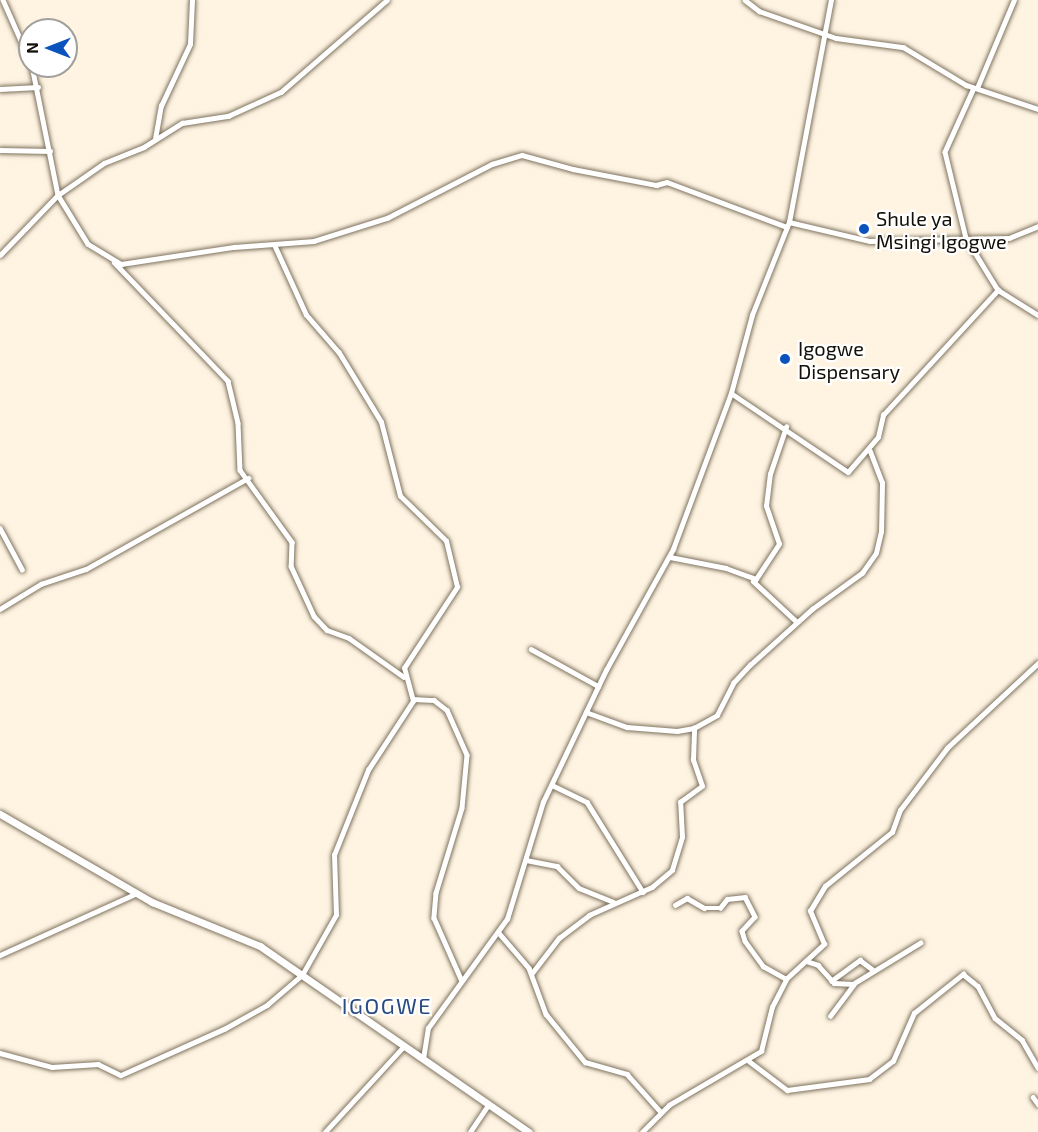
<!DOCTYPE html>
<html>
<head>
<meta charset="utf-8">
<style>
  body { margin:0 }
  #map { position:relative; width:1038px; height:1132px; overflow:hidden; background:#fff4e2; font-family:"Exo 2",sans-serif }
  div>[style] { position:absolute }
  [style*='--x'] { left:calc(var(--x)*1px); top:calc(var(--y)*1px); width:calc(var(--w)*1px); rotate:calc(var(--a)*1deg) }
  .roads { filter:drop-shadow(0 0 2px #7f735f) drop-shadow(0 0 2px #7f735f) }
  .street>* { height:4.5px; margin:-2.25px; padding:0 2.25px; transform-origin:2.25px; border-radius:2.25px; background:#fff }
  .secondary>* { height:7px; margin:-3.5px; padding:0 3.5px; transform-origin:3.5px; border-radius:3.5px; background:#fff }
  .dots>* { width:16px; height:16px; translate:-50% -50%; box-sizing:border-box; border:3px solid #fff; border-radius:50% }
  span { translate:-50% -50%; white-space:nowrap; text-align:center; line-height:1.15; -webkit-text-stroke:4.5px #fff; paint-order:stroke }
  .poi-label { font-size:20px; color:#130f08 }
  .left { translate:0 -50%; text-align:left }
  .quarter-label { font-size:22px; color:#2a4b82; letter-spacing:1.5px }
  .north { position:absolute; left:18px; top:18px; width:60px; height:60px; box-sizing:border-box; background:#fff; border:2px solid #a19f9c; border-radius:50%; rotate:270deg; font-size:16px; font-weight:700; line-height:24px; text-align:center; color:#130f08 }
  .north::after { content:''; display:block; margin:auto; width:21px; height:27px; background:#0a52bc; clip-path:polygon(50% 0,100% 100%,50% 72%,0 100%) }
</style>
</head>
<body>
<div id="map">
  <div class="roads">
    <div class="street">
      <i style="--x:3;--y:0;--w:67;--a:66.1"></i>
      <i style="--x:745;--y:0;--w:18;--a:38"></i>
      <i style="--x:759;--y:11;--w:82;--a:19.3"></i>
      <i style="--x:836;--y:38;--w:68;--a:7.7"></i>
      <i style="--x:903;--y:47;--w:74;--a:31.1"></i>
      <i style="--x:966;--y:85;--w:76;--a:18.4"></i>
      <i style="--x:32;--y:66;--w:132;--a:78.6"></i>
      <i style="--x:58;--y:195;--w:57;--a:58.5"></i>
      <i style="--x:88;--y:244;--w:39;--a:31"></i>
      <i style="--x:121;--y:264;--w:114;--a:-8.6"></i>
      <i style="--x:234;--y:247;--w:80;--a:-4.3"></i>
      <i style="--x:314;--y:241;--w:77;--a:-17.5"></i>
      <i style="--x:387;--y:218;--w:118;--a:-27.2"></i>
      <i style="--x:492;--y:164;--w:31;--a:-17"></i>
      <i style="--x:522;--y:155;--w:53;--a:15.4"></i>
      <i style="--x:573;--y:169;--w:85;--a:10.9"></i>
      <i style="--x:656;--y:185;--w:11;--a:-15"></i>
      <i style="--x:667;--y:182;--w:128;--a:20.6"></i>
      <i style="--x:974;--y:88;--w:70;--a:114.4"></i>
      <i style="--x:945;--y:152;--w:89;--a:76.3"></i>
      <i style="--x:966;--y:238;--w:61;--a:58.4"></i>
      <i style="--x:998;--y:290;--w:47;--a:32"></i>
      <i style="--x:977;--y:88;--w:95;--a:-67.2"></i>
      <i style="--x:0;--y:89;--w:38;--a:-3"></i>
      <i style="--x:155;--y:139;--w:34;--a:-80"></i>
      <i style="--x:161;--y:106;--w:68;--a:-64.9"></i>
      <i style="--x:190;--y:44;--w:44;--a:-87.4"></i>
      <i style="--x:0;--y:150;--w:50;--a:1.1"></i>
      <i style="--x:789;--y:222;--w:83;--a:13.2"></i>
      <i style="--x:870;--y:241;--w:139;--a:-1.2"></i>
      <i style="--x:1009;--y:238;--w:31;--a:-22"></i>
      <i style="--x:0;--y:255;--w:83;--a:-46"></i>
      <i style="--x:58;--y:195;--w:56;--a:-34.8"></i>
      <i style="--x:104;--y:163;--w:43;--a:-21.8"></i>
      <i style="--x:144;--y:147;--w:45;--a:-32.3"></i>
      <i style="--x:182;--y:123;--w:47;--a:-8.7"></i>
      <i style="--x:228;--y:116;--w:58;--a:-24.4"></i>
      <i style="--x:281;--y:92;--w:140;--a:-41"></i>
      <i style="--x:114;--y:262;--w:165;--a:46.2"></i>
      <i style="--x:228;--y:381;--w:43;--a:76.6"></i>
      <i style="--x:238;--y:423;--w:47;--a:87.6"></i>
      <i style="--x:240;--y:470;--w:89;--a:54.2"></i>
      <i style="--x:292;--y:542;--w:24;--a:92"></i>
      <i style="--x:291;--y:566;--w:55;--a:65.3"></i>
      <i style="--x:314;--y:616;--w:19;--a:47"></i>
      <i style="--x:327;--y:630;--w:23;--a:20"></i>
      <i style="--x:349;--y:638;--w:67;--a:35.3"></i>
      <i style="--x:731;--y:393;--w:141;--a:34"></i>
      <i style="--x:848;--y:472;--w:46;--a:-49.4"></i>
      <i style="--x:878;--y:437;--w:23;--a:-77"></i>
      <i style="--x:883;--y:415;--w:170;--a:-47.4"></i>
      <i style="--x:0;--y:528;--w:47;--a:61.8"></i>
      <i style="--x:670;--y:557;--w:57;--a:11.1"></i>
      <i style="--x:726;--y:568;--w:32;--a:20"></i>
      <i style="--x:756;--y:579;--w:42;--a:-56.7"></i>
      <i style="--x:779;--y:544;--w:40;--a:-108.9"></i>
      <i style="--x:766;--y:506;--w:32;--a:-83"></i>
      <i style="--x:770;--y:474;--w:50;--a:-71.2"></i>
      <i style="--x:753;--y:581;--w:60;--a:43"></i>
      <i style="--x:0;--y:609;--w:48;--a:-31.4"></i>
      <i style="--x:41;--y:584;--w:47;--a:-18.4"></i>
      <i style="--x:86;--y:569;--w:186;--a:-29.3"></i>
      <i style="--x:531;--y:649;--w:77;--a:28.9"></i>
      <i style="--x:413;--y:699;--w:21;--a:3"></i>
      <i style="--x:434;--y:700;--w:16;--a:38"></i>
      <i style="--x:447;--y:710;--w:49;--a:66"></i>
      <i style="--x:467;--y:755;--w:53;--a:95.4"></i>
      <i style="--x:462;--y:808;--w:89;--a:107"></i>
      <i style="--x:436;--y:893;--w:25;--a:95"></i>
      <i style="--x:434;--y:918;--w:67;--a:66.1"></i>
      <i style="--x:586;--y:712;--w:44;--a:20.1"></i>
      <i style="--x:627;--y:727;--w:50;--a:4.6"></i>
      <i style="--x:677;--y:731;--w:17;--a:-10"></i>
      <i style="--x:694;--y:728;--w:26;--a:-29"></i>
      <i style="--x:717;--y:715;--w:36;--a:-63"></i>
      <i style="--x:733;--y:683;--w:25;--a:-47"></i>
      <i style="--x:750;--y:665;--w:84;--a:-42.1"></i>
      <i style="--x:812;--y:609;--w:62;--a:-35.8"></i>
      <i style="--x:862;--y:573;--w:24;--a:-55"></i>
      <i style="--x:876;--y:553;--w:22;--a:-77"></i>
      <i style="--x:881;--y:532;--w:49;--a:-88.8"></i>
      <i style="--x:882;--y:483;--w:34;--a:-111"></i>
      <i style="--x:552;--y:785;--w:39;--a:26"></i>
      <i style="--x:587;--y:802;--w:106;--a:58.1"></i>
      <i style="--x:526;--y:860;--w:32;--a:11"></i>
      <i style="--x:557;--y:866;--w:31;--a:45"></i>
      <i style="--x:579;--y:888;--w:37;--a:22"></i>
      <i style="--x:675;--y:905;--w:14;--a:-30"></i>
      <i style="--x:687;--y:898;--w:20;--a:30"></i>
      <i style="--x:704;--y:908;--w:16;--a:0"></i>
      <i style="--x:720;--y:908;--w:11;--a:-52"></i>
      <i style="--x:727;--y:899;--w:18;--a:-6"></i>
      <i style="--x:745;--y:897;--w:22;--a:63"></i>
      <i style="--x:755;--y:917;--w:19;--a:133"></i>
      <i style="--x:742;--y:931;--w:10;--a:73"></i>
      <i style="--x:745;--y:941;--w:31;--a:54"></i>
      <i style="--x:763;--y:966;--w:26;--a:29"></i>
      <i style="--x:499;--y:933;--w:46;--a:49.4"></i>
      <i style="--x:529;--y:968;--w:49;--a:69.7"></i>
      <i style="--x:546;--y:1014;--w:62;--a:50.9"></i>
      <i style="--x:585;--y:1062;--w:44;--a:15.9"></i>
      <i style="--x:627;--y:1074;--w:51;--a:48.2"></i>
      <i style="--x:0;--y:955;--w:150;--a:-24.3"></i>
      <i style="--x:806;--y:961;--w:13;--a:18"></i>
      <i style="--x:818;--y:965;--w:24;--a:48"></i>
      <i style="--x:834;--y:983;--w:19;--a:3"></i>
      <i style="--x:853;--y:984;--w:79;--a:-31.5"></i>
      <i style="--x:532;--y:973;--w:44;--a:-52.4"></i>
      <i style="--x:559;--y:938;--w:38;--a:-37"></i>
      <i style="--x:589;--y:915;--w:69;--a:-24"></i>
      <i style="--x:652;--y:887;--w:26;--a:-40"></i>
      <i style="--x:672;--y:870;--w:34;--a:-73"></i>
      <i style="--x:682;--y:837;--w:35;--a:-93"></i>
      <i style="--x:680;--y:802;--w:27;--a:-36"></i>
      <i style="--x:702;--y:786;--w:28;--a:-109"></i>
      <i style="--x:693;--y:760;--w:32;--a:-88"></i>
      <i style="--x:831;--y:981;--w:36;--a:-36"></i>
      <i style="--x:860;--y:960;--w:15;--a:37"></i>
      <i style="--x:830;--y:1016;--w:40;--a:-53"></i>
      <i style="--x:0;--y:1053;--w:54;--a:15.1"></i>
      <i style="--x:52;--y:1067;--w:46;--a:-3.7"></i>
      <i style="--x:98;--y:1064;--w:25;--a:26"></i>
      <i style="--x:121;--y:1075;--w:113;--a:-24.1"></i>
      <i style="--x:224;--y:1029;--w:49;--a:-29.2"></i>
      <i style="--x:267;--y:1005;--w:46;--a:-40.6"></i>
      <i style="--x:302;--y:975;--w:69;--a:-60.5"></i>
      <i style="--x:336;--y:915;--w:60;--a:-91.9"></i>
      <i style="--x:334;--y:855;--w:92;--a:-68.2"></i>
      <i style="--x:368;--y:770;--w:82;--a:-56.9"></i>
      <i style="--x:413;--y:701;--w:34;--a:-105"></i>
      <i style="--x:404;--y:668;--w:97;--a:-56.8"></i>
      <i style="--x:457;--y:587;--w:47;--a:-103.4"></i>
      <i style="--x:446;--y:541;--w:64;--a:-135.6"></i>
      <i style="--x:400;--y:496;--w:76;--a:-104.4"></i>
      <i style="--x:381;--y:422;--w:81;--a:-121.3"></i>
      <i style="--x:339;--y:353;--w:50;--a:-131"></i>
      <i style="--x:306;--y:315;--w:75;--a:-114.5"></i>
      <i style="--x:423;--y:1059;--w:31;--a:-81"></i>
      <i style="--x:428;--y:1028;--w:135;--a:-54.1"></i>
      <i style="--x:507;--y:919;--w:122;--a:-72.9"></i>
      <i style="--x:543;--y:802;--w:146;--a:-64.5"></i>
      <i style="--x:606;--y:670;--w:138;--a:-61"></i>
      <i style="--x:673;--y:549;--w:166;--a:-69.6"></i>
      <i style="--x:731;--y:393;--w:81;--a:-74.9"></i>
      <i style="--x:752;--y:315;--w:100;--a:-68.3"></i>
      <i style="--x:789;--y:222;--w:226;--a:-79.3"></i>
      <i style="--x:749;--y:1061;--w:48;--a:37.3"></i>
      <i style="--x:787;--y:1090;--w:83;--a:-7.6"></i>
      <i style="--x:869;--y:1079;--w:30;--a:-37"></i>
      <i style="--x:893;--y:1061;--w:52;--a:-66.4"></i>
      <i style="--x:914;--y:1013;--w:63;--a:-38.5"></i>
      <i style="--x:963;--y:974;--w:19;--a:39"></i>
      <i style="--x:978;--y:986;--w:36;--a:62"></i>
      <i style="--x:995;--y:1018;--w:35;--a:39"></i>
      <i style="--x:1022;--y:1040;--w:32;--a:60"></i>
      <i style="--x:1033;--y:1097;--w:9;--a:54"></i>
      <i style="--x:325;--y:1132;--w:117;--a:-47.4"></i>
      <i style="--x:470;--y:1132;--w:32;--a:-56"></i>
      <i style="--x:642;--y:1132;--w:38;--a:-45"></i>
      <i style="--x:669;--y:1105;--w:107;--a:-30.4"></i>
      <i style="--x:761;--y:1051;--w:45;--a:-76"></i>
      <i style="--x:772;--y:1007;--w:31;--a:-63"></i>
      <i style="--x:786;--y:979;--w:52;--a:-42.6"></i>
      <i style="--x:824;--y:944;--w:36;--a:-113"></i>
      <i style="--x:810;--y:911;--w:29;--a:-59"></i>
      <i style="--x:825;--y:886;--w:86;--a:-38.9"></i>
      <i style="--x:892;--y:832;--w:23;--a:-70"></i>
      <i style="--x:900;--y:810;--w:78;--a:-52.8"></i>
      <i style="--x:947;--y:748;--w:125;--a:-43"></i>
    </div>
    <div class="secondary">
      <i style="--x:0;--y:814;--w:176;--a:30.1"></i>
      <i style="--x:152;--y:902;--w:117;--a:22.2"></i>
      <i style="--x:260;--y:946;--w:327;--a:34.7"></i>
    </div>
  </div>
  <div class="dots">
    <i style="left:864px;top:229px;background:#0a52bc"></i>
    <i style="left:785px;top:359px;background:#0a52bc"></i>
  </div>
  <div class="poi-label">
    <span class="left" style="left:876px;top:230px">Shule ya<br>Msingi Igogwe</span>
    <span class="left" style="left:798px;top:360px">Igogwe<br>Dispensary</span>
  </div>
  <div class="quarter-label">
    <span style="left:387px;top:1006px">IGOGWE</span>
  </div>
  <div class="north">N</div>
</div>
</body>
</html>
